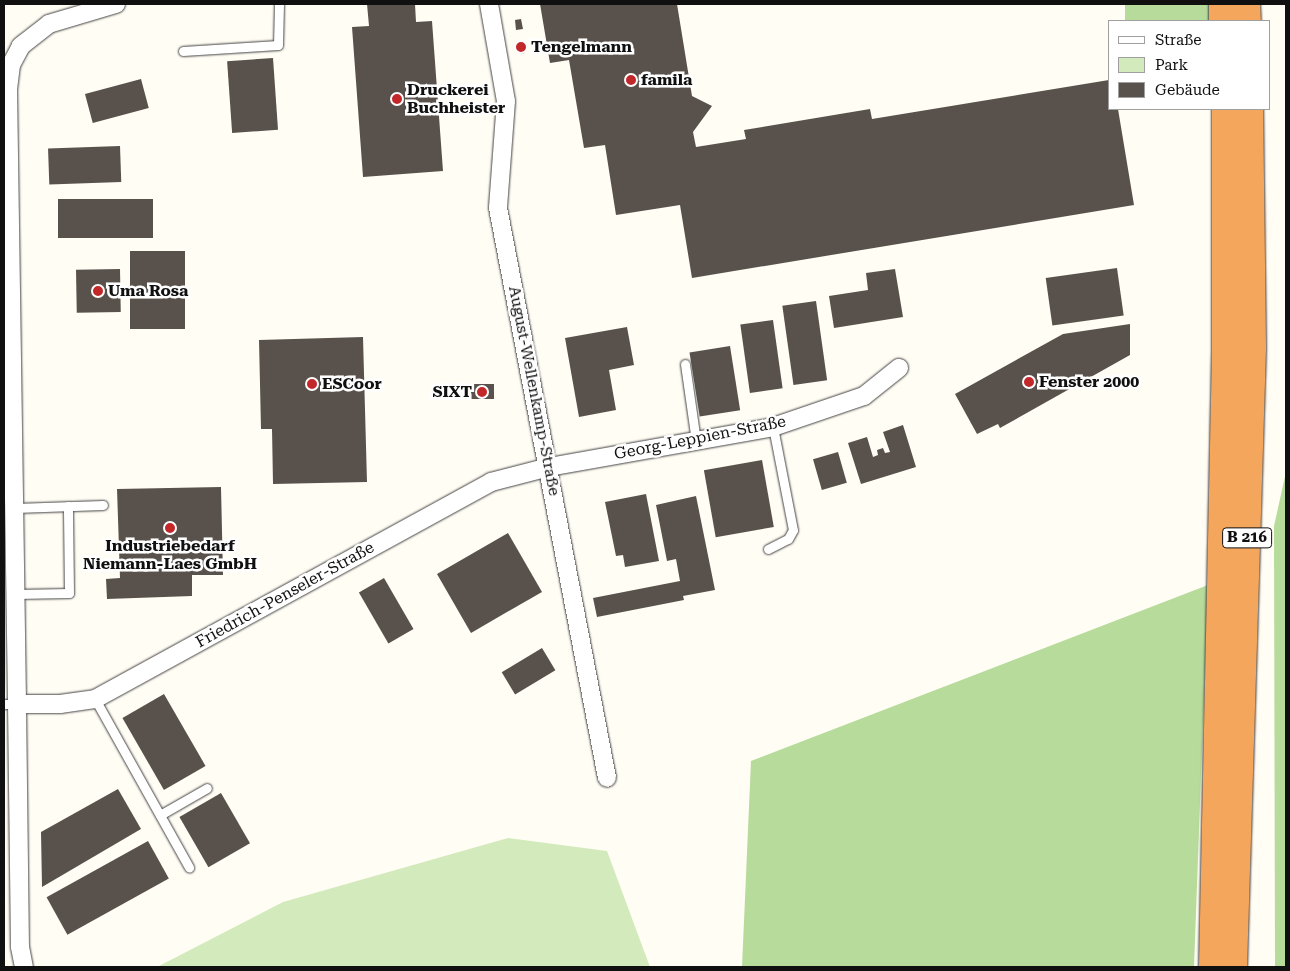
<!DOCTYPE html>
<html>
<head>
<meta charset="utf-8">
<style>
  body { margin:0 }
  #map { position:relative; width:1290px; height:971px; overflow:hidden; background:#fffdf4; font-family:"Roboto Serif",serif }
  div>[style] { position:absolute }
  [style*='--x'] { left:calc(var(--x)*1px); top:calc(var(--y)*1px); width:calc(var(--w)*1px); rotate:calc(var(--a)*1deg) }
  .green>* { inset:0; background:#d3eabc }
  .forest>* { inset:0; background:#b6db9b; transform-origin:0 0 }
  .building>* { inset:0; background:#59524c; transform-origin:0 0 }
  .roads { filter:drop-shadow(0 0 1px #434343) drop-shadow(0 0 1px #434343) }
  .lane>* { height:9px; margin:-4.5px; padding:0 4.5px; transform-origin:4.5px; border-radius:4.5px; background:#fff }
  .street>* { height:18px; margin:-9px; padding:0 9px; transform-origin:9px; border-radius:9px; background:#fff }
  .highway>* { height:28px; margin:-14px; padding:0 14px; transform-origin:14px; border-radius:14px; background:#f4a65c }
  .dots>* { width:14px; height:14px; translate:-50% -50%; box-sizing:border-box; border:2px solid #fff; border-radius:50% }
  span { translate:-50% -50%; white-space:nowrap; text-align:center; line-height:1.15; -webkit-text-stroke:5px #fff; paint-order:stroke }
  .shield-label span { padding:1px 4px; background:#fff; border:1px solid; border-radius:4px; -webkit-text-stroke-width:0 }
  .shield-label { font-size:15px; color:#101010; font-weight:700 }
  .poi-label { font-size:16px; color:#101010; font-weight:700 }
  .left { translate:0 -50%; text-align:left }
  .right { translate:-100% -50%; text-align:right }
  .street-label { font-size:16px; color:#101010 }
  .frame { position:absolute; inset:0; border:5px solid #101010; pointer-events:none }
  .legend { position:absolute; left:1108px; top:20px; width:162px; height:90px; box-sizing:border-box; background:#fff; border:1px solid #9f9f9f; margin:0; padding:6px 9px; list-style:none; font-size:15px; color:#101010 }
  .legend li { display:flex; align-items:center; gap:10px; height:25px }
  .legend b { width:25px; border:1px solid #9f9f9f }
</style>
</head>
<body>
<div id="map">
  <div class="green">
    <i style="clip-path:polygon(508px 838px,607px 851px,650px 967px,157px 967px,283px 902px)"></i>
  </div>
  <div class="forest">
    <i style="left:1125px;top:4px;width:84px;height:17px"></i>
    <i style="clip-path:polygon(1286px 472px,1286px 967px,1275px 967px,1274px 526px)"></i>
    <i style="clip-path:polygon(1208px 585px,1194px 967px,742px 967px,751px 761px)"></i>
  </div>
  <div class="building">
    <i style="clip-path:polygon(367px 4px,415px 4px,416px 22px,432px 21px,443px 171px,363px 177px,352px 27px,369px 26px)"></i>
    <i style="clip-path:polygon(540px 4px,677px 4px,692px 96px,712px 106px,693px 132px,696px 147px,746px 139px,744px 130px,870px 109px,872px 119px,1109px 80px,1109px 109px,1118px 109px,1134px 205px,692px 278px,680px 205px,616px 215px,605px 145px,584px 148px,569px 60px,550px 63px)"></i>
    <i style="clip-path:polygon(521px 19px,523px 29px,516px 30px,515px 20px)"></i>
    <i style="clip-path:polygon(523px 41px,525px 53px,520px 54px,517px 42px)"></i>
    <i style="left:273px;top:58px;width:72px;height:46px;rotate:86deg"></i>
    <i style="left:141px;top:79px;width:30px;height:58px;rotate:75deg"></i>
    <i style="left:120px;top:146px;width:36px;height:72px;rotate:88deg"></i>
    <i style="left:153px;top:199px;width:39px;height:95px;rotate:90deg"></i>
    <i style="left:130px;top:251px;width:55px;height:78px"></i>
    <i style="left:1117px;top:268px;width:48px;height:72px;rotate:82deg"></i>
    <i style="left:120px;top:269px;width:43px;height:44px;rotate:89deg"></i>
    <i style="clip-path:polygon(895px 269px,903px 317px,834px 328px,829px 296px,868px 290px,866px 273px)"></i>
    <i style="left:816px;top:301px;width:80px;height:34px;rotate:82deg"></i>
    <i style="left:773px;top:320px;width:69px;height:33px;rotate:82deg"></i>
    <i style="clip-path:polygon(1130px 324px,1130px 355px,1000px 428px,998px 424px,977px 434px,955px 394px,1063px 334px)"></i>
    <i style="clip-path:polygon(627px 327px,634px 365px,609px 370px,616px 410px,579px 417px,565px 338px)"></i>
    <i style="clip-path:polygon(363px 337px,367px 482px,273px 484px,272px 429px,261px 429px,259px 340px)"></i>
    <i style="left:730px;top:346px;width:65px;height:41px;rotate:81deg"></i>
    <i style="left:471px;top:384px;width:23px;height:15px"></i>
    <i style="clip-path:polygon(903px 425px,916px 467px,861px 484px,848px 443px,867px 437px,873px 457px,878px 455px,877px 450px,883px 448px,885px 453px,890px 452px,883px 432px)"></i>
    <i style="left:838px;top:452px;width:32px;height:26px;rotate:74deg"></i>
    <i style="left:762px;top:460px;width:68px;height:59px;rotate:80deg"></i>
    <i style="clip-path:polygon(221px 487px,223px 575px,192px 575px,192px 596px,107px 599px,106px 579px,120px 578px,117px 489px)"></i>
    <i style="clip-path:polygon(646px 494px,659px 561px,625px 567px,623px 555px,616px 556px,605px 502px)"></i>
    <i style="clip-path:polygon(696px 496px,715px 590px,683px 596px,684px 600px,597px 617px,593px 598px,680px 581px,676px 559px,667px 561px,656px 505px)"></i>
    <i style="left:508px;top:533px;width:68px;height:82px;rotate:60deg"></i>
    <i style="left:384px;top:578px;width:59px;height:29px;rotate:60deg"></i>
    <i style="left:542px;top:648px;width:26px;height:47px;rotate:59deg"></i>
    <i style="left:164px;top:694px;width:83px;height:48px;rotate:60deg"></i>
    <i style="clip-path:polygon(118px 789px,141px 829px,42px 887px,41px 832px)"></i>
    <i style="left:221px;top:793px;width:58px;height:48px;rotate:60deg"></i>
    <i style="left:148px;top:841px;width:43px;height:116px;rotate:61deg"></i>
  </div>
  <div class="roads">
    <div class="lane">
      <i style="--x:183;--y:51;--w:95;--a:-3.6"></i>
      <i style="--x:278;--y:45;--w:41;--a:-88.6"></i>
      <i style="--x:685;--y:364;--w:78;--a:81.9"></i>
      <i style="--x:15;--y:508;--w:88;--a:-2"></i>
      <i style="--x:768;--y:549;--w:22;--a:-27"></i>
      <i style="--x:788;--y:539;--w:10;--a:-61"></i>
      <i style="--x:793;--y:530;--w:105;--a:-101"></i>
      <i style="--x:16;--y:594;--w:53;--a:-1.1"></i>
      <i style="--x:69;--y:593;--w:87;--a:-90.7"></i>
      <i style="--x:95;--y:699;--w:193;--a:60.8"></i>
      <i style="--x:4;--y:704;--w:13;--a:0"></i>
      <i style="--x:160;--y:815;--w:54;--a:-29.9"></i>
    </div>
    <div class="street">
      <i style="--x:116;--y:4;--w:70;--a:163.4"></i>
      <i style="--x:49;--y:24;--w:36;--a:142"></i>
      <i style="--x:21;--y:46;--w:21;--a:118"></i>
      <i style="--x:11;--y:65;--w:23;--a:97"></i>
      <i style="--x:8;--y:88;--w:616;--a:89.16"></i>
      <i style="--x:17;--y:704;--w:43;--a:0"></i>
      <i style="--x:60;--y:704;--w:35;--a:-8"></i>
      <i style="--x:95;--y:699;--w:452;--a:-28.7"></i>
      <i style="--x:491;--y:482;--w:60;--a:-14.5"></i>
      <i style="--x:549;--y:467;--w:228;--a:-10.1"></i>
      <i style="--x:773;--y:427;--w:96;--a:-18.8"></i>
      <i style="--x:864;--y:396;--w:45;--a:-38.7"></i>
      <i style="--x:489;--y:4;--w:98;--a:80.1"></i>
      <i style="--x:506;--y:101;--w:107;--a:94.3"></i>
      <i style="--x:498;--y:208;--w:580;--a:79.17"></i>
      <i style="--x:17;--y:704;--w:243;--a:89.3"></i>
      <i style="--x:20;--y:947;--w:20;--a:79"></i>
    </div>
    <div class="highway">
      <i style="--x:1223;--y:4;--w:17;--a:90"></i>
      <i style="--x:1246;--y:4;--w:17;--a:87"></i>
      <i style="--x:1213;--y:967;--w:618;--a:-88.79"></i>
      <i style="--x:1226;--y:349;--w:240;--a:-90"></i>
      <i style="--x:1233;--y:967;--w:620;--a:-88.24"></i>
      <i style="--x:1252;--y:347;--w:238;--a:-90.7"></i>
    </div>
  </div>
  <div class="dots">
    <i style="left:521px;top:47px;background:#c2272a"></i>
    <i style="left:631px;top:80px;background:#c2272a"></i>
    <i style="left:397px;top:99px;background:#c2272a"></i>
    <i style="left:98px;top:291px;background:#c2272a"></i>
    <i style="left:1029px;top:382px;background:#c2272a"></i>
    <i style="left:312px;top:384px;background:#c2272a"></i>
    <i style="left:482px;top:392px;background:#c2272a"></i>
    <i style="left:170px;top:528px;background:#c2272a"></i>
  </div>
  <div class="shield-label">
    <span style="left:1247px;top:538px">B 216</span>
  </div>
  <div class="poi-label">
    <span class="left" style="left:531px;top:47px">Tengelmann</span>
    <span class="left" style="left:641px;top:80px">famila</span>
    <span class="left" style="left:407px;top:99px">Druckerei<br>Buchheister</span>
    <span class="left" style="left:108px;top:291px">Uma Rosa</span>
    <span class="left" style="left:1039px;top:382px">Fenster 2000</span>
    <span class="left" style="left:322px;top:384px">ESCoor</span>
    <span class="right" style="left:472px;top:392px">SIXT</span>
    <span style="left:170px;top:555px">Industriebedarf<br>Niemann-Laes GmbH</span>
  </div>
  <div class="street-label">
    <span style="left:534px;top:391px;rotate:79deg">August-Wellenkamp-Straße</span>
    <span style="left:700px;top:438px;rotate:-11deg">Georg-Leppien-Straße</span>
    <span style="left:285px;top:595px;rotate:-29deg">Friedrich-Penseler-Straße</span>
  </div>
  <div class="frame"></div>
  <ul class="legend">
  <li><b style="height:6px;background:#fff"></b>Straße</li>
  <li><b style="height:14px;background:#d3eabc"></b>Park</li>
  <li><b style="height:14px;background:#59524c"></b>Gebäude</li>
  </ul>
</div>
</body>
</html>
